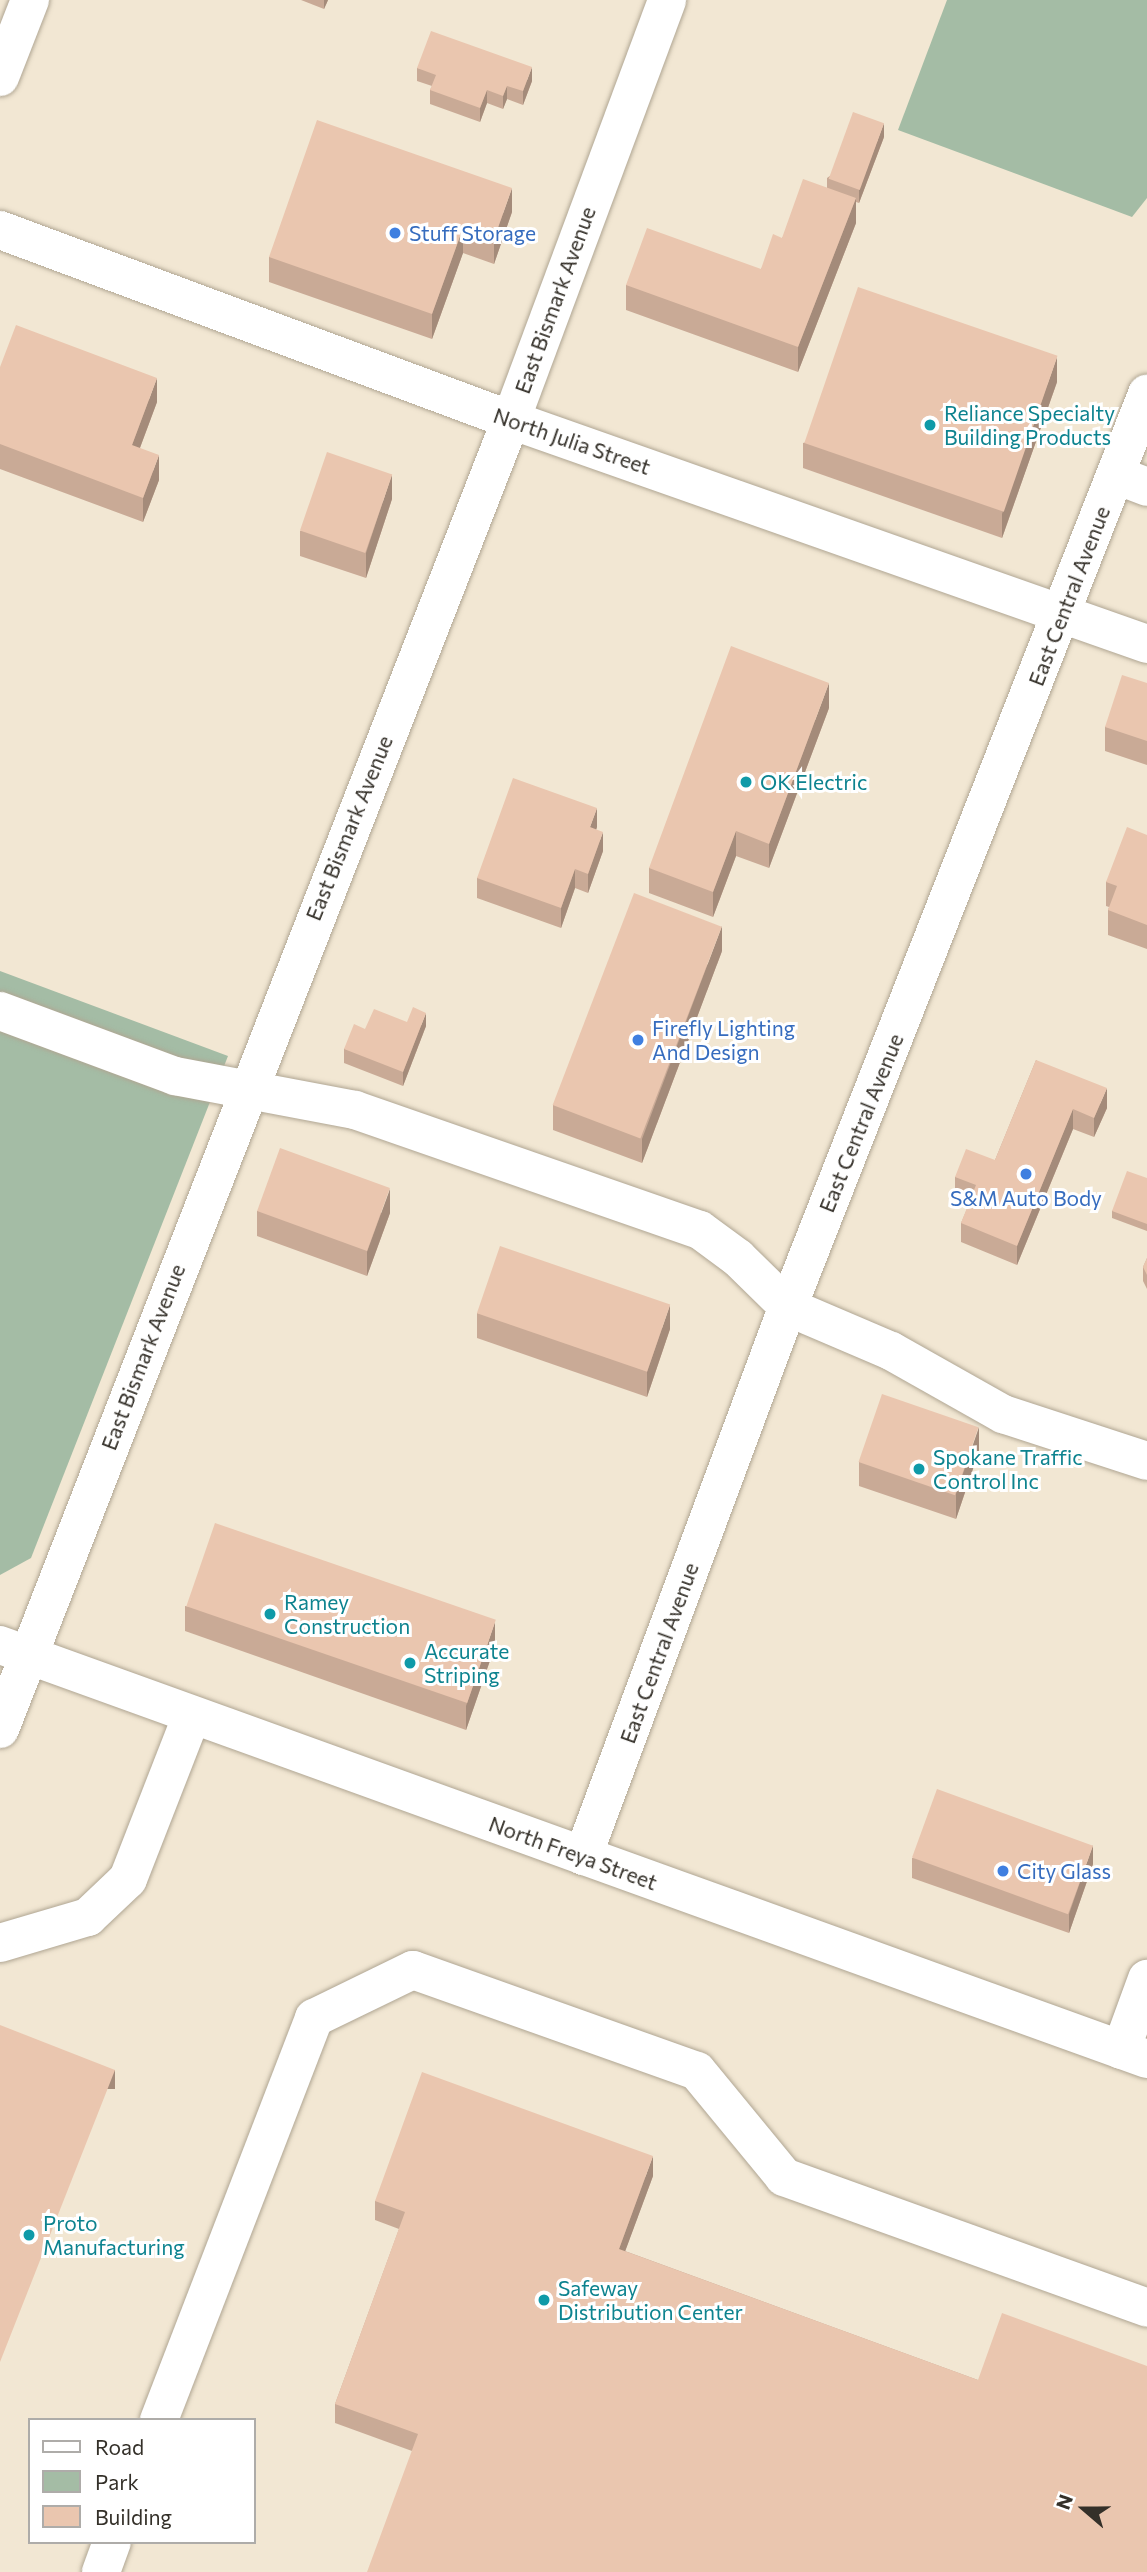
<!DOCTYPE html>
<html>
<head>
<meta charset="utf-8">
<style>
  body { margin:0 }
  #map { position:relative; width:1147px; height:2572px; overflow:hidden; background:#f2e7d3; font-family:Commissioner,sans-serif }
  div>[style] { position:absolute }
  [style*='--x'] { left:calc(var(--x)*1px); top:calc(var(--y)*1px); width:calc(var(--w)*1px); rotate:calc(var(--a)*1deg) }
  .green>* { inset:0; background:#a4bca5 }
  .roads { filter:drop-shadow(0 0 2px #b0a693) drop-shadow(0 0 2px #b0a693) }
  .minor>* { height:38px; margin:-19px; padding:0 19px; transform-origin:19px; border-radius:19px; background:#fff }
  .wall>* { inset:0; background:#c9aa96 }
  .shaded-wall>* { inset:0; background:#a48b7a; transform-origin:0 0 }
  .building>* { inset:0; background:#eac6af; transform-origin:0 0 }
  .dots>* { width:19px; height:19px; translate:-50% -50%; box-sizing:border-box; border:4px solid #fff; border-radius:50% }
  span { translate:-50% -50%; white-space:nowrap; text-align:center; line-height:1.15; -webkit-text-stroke:6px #fff; paint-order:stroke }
  .shop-label { font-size:21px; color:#366cbe }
  .left { translate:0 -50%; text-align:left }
  .street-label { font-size:21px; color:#343029 }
  .culture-label { font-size:21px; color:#0d838f }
  .legend { position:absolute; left:28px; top:2418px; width:228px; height:126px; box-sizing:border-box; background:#fff; border:2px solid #aeaca9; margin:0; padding:9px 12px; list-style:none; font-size:21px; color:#343029 }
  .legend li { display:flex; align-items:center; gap:14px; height:35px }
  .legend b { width:35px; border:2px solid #aeaca9 }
  .north { position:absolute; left:1049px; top:2474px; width:70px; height:70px; -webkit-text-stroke:5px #fff; paint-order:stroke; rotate:290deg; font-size:19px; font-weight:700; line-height:28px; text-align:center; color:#343029 }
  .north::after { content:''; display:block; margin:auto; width:24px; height:32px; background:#343029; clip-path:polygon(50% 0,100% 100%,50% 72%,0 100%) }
</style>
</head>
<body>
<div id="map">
  <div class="green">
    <i style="clip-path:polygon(947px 0,1147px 0,1147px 198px,1132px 217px,898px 130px)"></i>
    <i style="clip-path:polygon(0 971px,228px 1056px,31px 1558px,0 1575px)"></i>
  </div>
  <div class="roads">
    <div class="minor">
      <i style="--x:0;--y:77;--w:83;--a:-68.7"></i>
      <i style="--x:0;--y:230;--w:545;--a:20.4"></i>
      <i style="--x:511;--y:420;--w:674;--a:19.4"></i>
      <i style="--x:1116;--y:475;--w:33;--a:21"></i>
      <i style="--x:0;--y:1011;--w:187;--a:20.4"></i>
      <i style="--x:175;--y:1076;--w:183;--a:10.7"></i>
      <i style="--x:355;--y:1110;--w:365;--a:19.2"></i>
      <i style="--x:700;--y:1230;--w:47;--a:36.4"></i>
      <i style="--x:738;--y:1258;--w:70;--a:44.4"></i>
      <i style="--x:788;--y:1307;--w:112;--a:23.1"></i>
      <i style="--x:891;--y:1351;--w:129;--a:29.4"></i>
      <i style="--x:1003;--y:1414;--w:151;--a:18.1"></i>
      <i style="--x:0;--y:1645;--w:1219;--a:19.85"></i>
      <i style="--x:0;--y:1729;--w:1405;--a:-68.68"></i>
      <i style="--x:511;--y:420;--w:448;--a:-69.6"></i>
      <i style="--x:583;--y:1856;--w:564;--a:-69.57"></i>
      <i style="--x:780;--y:1327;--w:1003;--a:-68.53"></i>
      <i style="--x:0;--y:1943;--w:92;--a:-16.5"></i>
      <i style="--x:88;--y:1917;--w:55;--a:-43.5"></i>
      <i style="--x:128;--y:1879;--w:176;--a:-68.7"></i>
      <i style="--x:1121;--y:2050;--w:76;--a:-69.9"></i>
      <i style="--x:159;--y:2420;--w:431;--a:-68.9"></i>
      <i style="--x:314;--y:2018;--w:110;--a:-25.9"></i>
      <i style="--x:413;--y:1970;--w:301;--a:19.6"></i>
      <i style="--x:697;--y:2071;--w:137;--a:50.6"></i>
      <i style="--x:784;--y:2177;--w:386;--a:19.8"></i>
      <i style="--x:101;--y:2572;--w:32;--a:-70"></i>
    </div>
  </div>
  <div class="wall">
    <i style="clip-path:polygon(301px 0,328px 0,324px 9px)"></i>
    <i style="clip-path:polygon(417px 68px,532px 81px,523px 105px,507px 99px,503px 109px,487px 103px,480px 122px,430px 104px,430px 90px,432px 86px,417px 81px)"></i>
    <i style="clip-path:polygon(884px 137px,859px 203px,856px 202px,856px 223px,798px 372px,626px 310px,626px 285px,761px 269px,782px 238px,827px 188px,827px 178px)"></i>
    <i style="clip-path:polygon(512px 212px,494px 264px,463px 253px,432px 339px,269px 282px,269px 257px)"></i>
    <i style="clip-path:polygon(0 367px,157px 402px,140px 448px,159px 480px,143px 522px,0 469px)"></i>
    <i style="clip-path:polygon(1057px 382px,1002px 538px,803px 468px,803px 443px)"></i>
    <i style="clip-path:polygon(392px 499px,366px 578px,300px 556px,300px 531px)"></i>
    <i style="clip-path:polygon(1147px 683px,1147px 765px,1105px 751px,1105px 727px)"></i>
    <i style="clip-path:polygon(829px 708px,769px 868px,736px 856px,713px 917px,649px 893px,649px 868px)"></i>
    <i style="clip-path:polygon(597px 827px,596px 830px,603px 851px,588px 893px,575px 888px,561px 928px,477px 898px,477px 878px)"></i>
    <i style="clip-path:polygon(1147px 835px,1147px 949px,1108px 935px,1108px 910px,1109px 907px,1106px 906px,1106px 882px)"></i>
    <i style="clip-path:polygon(722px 951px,642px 1163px,553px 1130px,553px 1105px)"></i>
    <i style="clip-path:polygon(407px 1022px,426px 1026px,403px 1086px,344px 1063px,344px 1049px,365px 1029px)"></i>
    <i style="clip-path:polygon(1036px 1060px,1107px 1108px,1094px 1137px,1073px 1129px,1017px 1265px,961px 1242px,961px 1223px,970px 1202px,955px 1196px,955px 1177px,995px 1160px)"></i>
    <i style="clip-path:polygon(1147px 1178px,1147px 1231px,1112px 1218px,1112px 1211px)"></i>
    <i style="clip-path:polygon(257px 1211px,390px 1213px,367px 1276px,257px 1236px)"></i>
    <i style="clip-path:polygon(1147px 1258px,1147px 1289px,1143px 1281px,1143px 1267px)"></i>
    <i style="clip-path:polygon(477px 1313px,670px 1329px,647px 1397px,477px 1338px)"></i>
    <i style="clip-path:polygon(979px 1451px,956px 1519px,859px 1486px,859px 1462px)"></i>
    <i style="clip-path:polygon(185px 1606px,495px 1646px,466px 1730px,185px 1631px)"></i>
    <i style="clip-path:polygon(912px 1858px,1093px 1864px,1069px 1933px,912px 1878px)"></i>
    <i style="clip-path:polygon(653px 2176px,625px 2251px,978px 2380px,1147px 2366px,412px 2451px,335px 2423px,335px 2404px,399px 2229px,375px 2220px,375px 2201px)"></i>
  </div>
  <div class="shaded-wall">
    <i style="clip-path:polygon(324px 0,328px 0,324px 9px)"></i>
    <i style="clip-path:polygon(532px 67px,532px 81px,523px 105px,523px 91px)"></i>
    <i style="clip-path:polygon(507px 86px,507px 99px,503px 109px,503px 96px)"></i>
    <i style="clip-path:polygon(487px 90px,487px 103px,480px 122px,480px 108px)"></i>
    <i style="clip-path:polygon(884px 123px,884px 137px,859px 203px,859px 190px)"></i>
    <i style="clip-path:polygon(512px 188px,512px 212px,494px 264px,494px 239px)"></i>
    <i style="clip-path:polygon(856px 198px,856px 223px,798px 372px,798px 347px)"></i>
    <i style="clip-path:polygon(463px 228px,463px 253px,432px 339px,432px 314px)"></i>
    <i style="clip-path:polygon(1057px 357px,1057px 382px,1002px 538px,1002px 514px)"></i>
    <i style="clip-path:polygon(157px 378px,157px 402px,132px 469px,132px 445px)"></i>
    <i style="clip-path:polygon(159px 455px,159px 480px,143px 522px,143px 498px)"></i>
    <i style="clip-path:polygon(392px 474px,392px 499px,366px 578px,366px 553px)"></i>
    <i style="clip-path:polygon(829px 683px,829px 708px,769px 868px,769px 844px)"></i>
    <i style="clip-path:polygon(597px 808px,597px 827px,590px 847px,590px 827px)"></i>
    <i style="clip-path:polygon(736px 831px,736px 856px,713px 917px,713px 892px)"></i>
    <i style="clip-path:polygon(603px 832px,603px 851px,588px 893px,588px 874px)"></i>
    <i style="clip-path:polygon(575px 869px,575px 888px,561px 928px,561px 908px)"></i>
    <i style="clip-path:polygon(722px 926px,722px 951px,642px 1163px,642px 1139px)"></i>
    <i style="clip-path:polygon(426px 1013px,426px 1026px,403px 1086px,403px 1072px)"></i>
    <i style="clip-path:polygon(1107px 1088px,1107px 1108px,1094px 1137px,1094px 1118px)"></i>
    <i style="clip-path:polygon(1073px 1109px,1073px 1129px,1017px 1265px,1017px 1246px)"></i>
    <i style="clip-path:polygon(390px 1189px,390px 1213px,367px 1276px,367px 1252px)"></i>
    <i style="clip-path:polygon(670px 1305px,670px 1329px,647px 1397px,647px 1372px)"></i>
    <i style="clip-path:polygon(979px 1427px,979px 1451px,956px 1519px,956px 1494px)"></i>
    <i style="clip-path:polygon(495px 1622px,495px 1646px,466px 1730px,466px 1706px)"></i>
    <i style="clip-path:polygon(1093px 1845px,1093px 1864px,1069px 1933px,1069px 1914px)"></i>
    <i style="left:115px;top:2070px;width:19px;height:314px;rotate:90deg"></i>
    <i style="clip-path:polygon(653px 2156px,653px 2176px,619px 2268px,619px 2249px)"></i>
  </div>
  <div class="building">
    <i style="clip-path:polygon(431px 31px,532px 67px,523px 91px,507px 86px,503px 96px,487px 90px,480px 108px,430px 90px,436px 75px,417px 68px)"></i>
    <i style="left:853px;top:112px;width:33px;height:71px;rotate:20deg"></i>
    <i style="clip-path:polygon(317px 120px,512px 188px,494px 239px,463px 228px,432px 314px,269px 257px)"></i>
    <i style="clip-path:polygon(803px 179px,856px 198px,798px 347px,626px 285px,647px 228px,761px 269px,773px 234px,782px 238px)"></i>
    <i style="left:858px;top:287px;width:211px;height:165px;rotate:19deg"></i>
    <i style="clip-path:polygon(16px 325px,157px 378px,132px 445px,159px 455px,143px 498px,0 444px,0 367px)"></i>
    <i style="left:327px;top:452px;width:69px;height:83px;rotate:19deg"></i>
    <i style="clip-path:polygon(731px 646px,829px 683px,769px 844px,736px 831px,713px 892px,649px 868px)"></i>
    <i style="clip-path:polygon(1122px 675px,1147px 683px,1147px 741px,1105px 727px)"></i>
    <i style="clip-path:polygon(513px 778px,597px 808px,590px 827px,603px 832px,588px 874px,575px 869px,561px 908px,477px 878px)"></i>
    <i style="clip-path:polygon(1127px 827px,1147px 835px,1147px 925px,1108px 910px,1117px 886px,1106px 882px)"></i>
    <i style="left:634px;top:893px;width:94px;height:227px;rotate:21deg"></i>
    <i style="clip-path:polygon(413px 1007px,426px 1013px,403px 1072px,344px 1049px,354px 1024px,365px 1029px,374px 1009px,407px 1022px)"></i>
    <i style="clip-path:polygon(1036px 1060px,1107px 1088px,1094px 1118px,1073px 1109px,1017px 1246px,961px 1223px,976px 1185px,955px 1177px,966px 1149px,995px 1160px)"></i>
    <i style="left:280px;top:1148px;width:117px;height:67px;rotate:20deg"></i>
    <i style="clip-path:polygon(1127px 1171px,1147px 1178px,1147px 1224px,1112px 1211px)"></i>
    <i style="left:500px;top:1246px;width:180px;height:71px;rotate:19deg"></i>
    <i style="clip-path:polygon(1147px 1258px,1147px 1275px,1143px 1267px)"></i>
    <i style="left:882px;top:1394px;width:102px;height:72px;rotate:19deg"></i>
    <i style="left:215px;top:1523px;width:297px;height:88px;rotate:19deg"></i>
    <i style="left:937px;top:1789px;width:166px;height:73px;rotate:20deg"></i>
    <i style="clip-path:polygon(0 2025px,115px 2070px,0 2362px)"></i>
    <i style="clip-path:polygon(422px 2072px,653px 2156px,619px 2249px,978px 2380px,1002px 2313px,1147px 2366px,1147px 2572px,367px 2572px,418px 2434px,335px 2404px,405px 2212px,375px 2201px)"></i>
  </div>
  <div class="dots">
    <i style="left:395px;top:233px;background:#3f7fe0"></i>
    <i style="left:930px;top:425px;background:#0f9aa8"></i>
    <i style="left:746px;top:782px;background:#0f9aa8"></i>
    <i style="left:638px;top:1040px;background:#3f7fe0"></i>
    <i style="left:1026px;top:1174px;background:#3f7fe0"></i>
    <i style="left:919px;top:1469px;background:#0f9aa8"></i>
    <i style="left:270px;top:1614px;background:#0f9aa8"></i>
    <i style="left:410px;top:1663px;background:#0f9aa8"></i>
    <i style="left:1003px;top:1871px;background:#3f7fe0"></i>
    <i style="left:29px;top:2235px;background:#0f9aa8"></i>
    <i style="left:544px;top:2300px;background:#0f9aa8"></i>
  </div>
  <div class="shop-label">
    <span class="left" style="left:409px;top:233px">Stuff Storage</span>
    <span class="left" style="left:652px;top:1040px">Firefly Lighting<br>And Design</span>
    <span style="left:1026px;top:1198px">S&amp;M Auto Body</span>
    <span class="left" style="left:1017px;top:1871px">City Glass</span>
  </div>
  <div class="street-label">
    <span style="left:555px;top:300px;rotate:-70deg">East Bismark Avenue</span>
    <span style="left:572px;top:441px;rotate:19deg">North Julia Street</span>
    <span style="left:1069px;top:596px;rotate:-69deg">East Central Avenue</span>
    <span style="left:349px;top:828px;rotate:-68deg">East Bismark Avenue</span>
    <span style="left:861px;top:1123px;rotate:-68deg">East Central Avenue</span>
    <span style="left:143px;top:1357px;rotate:-69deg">East Bismark Avenue</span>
    <span style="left:659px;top:1653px;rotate:-70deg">East Central Avenue</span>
    <span style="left:573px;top:1853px;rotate:20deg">North Freya Street</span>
  </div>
  <div class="culture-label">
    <span class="left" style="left:944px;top:425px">Reliance Specialty<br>Building Products</span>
    <span class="left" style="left:760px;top:782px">OK Electric</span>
    <span class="left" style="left:933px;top:1469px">Spokane Traffic<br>Control Inc</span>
    <span class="left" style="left:284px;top:1614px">Ramey<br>Construction</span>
    <span class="left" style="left:424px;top:1663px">Accurate<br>Striping</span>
    <span class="left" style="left:43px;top:2235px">Proto<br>Manufacturing</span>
    <span class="left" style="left:558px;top:2300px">Safeway<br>Distribution Center</span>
  </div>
  <ul class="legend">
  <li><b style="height:9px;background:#fff"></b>Road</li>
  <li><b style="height:19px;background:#a4bca5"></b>Park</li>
  <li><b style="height:19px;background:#eac6af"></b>Building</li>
  </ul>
  <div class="north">N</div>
</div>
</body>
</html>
